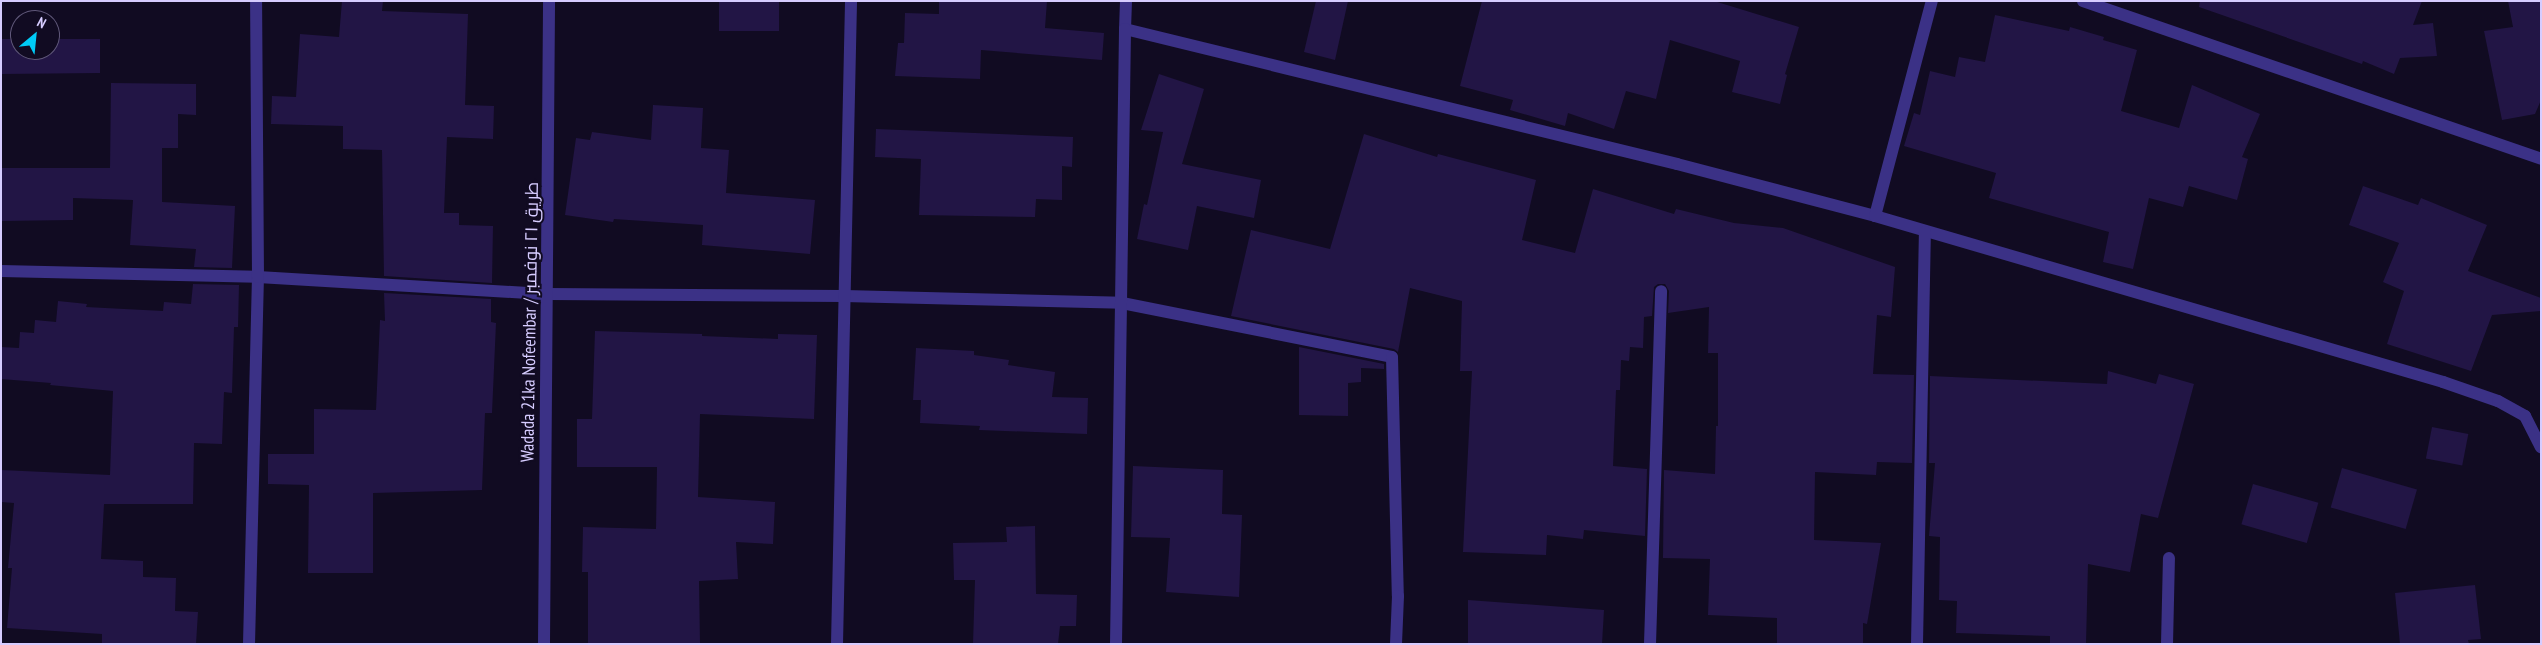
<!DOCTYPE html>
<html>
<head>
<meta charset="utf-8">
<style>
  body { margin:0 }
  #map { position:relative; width:2542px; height:645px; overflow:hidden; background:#110b22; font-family:"PT Sans Narrow",Cairo,sans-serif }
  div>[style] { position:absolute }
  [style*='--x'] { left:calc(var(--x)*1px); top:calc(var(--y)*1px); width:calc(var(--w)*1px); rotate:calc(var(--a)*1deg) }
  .building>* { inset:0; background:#221545; transform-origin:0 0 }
  .minor>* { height:12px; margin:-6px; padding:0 6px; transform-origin:6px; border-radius:6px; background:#3b3186 }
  span { translate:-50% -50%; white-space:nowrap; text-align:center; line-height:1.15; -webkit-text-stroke:4px #110b22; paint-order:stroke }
  .street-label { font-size:18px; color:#d6ccff }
  .frame { position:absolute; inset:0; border:2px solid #d6ccff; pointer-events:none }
  .north { position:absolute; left:10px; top:10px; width:50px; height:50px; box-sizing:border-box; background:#110b22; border:1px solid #60587a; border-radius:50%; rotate:28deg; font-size:14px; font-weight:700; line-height:20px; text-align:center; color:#d6ccff }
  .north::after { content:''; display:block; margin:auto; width:18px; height:22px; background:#00cbf7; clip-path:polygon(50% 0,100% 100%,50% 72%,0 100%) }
</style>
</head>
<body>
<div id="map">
  <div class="building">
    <i style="clip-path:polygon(342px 1px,383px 1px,382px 11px,468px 14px,465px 105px,494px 106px,493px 139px,447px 137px,444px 213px,459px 213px,459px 225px,493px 226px,492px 283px,384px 276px,382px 150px,343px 149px,343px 126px,271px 124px,272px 96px,296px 97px,300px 34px,339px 37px)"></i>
    <i style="left:719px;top:1px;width:60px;height:30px"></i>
    <i style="clip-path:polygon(939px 1px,1047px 1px,1045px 28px,1104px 33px,1102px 60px,981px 50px,980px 79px,895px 76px,898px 43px,904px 43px,905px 13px,939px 14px)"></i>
    <i style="clip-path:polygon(1316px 1px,1348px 1px,1335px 60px,1304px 52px)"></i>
    <i style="clip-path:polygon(1482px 1px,1714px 1px,1799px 27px,1785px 74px,1787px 75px,1780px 104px,1732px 92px,1740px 61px,1670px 40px,1656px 99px,1626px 91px,1614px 129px,1568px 113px,1565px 126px,1510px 110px,1513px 100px,1460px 86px)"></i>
    <i style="clip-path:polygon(2200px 1px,2422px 1px,2413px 25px,2433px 23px,2437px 56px,2400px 58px,2394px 74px,2363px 61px,2362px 64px,2199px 7px)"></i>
    <i style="clip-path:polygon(2508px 1px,2541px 1px,2541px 100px,2535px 114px,2502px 120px,2484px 31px,2513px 27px)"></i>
    <i style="clip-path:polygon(1995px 15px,2069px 31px,2070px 27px,2104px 37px,2103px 40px,2137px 50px,2121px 111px,2179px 128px,2192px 85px,2260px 114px,2242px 157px,2248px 159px,2237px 200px,2189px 186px,2183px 207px,2149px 198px,2133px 269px,2103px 262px,2109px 232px,1989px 198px,1996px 173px,1904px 146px,1914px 113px,1920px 115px,1930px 71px,1955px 77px,1959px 57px,1985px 62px)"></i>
    <i style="clip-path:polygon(1px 39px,20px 39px,20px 50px,50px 50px,50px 39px,100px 39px,100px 73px,1px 74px)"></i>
    <i style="clip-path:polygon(1159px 74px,1204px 89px,1182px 164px,1261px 180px,1254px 218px,1197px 206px,1188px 250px,1137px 239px,1144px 204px,1147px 205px,1163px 132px,1141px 130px)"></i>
    <i style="clip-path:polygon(111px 83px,196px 84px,196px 115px,178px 114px,178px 148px,162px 148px,162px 202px,235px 206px,232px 268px,194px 267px,196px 249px,130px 245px,133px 200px,73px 198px,73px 220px,1px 221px,1px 168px,110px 168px)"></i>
    <i style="clip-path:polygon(653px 105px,703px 108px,701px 148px,729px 150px,726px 193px,815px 200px,810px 254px,702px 245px,703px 225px,614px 219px,613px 222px,565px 215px,576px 138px,590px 140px,592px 132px,651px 140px)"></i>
    <i style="clip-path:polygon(876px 129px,1073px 137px,1072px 167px,1062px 166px,1062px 200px,1036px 199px,1035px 217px,919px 215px,921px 159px,875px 157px)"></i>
    <i style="clip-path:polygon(1364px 134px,1437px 157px,1438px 154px,1536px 180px,1522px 240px,1575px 253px,1593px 189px,1674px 214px,1676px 209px,1734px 223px,1783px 228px,1895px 267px,1891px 317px,1877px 315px,1873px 374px,1914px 375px,1912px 463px,1877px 462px,1876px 475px,1815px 472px,1814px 540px,1881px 543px,1867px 624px,1863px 623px,1863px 644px,1777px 644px,1777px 618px,1708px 615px,1710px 559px,1663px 558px,1664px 470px,1715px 474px,1716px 426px,1718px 426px,1718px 353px,1708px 353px,1709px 307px,1668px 313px,1669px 291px,1665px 284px,1658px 284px,1654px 287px,1652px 316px,1644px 317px,1643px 348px,1630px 347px,1629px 361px,1621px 360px,1620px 390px,1616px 390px,1613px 466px,1647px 469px,1645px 536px,1584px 530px,1583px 539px,1547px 535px,1546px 555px,1463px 552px,1472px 371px,1460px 371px,1462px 301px,1410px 288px,1398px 352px,1394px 349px,1231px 316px,1251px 230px,1330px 249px)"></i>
    <i style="clip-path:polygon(2363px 186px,2418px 205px,2421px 198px,2487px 225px,2468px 271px,2541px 298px,2541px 311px,2492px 315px,2471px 371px,2387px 344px,2404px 291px,2383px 282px,2399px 243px,2349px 225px)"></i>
    <i style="clip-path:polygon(193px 284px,239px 285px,238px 327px,234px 327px,232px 393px,224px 392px,222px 444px,194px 443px,193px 504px,104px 504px,101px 559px,143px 561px,143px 577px,176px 578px,175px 611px,198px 612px,196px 644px,102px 644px,102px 634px,7px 628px,12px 568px,8px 568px,14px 503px,1px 502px,1px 470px,110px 475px,113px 391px,50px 385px,51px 383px,1px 379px,1px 347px,19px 348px,20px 332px,34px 333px,35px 320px,56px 322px,58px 301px,87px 304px,86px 307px,163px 311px,164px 302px,191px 304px)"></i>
    <i style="clip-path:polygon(384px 293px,491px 299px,491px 322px,496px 323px,492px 413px,485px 413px,482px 490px,373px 493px,373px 573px,308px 573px,309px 485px,268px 484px,268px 454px,314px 454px,314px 409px,376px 410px,380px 320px,385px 321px)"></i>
    <i style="clip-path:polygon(595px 331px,702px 334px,702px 336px,778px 339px,778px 334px,817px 335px,814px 419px,700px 414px,698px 497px,775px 502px,773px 544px,736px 542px,738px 579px,699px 581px,700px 644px,588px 643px,588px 572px,582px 572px,583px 527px,656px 529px,657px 467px,577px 467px,577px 419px,592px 419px)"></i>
    <i style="clip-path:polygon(1299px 347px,1384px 364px,1384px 369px,1361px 368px,1361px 382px,1348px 383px,1348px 416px,1299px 415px)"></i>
    <i style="clip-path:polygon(916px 348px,974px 351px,974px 355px,1009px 360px,1008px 365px,1055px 372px,1052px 397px,1088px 398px,1087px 434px,979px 430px,980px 426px,920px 423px,921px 400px,913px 400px)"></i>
    <i style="clip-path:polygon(2108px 371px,2156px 384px,2159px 374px,2194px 384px,2158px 518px,2141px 514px,2130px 572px,2088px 564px,2086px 644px,2050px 644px,2050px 636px,1956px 633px,1957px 601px,1939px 600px,1940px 537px,1929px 536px,1935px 463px,1929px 463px,1930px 376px,2107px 384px)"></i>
    <i style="left:2432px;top:427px;width:37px;height:32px;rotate:11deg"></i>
    <i style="clip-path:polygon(1133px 466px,1223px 470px,1222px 514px,1242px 515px,1239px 597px,1166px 592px,1170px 538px,1131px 537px)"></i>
    <i style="left:2342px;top:468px;width:78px;height:41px;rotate:16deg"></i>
    <i style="left:2253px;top:484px;width:68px;height:42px;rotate:16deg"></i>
    <i style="clip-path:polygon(1035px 526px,1036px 594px,1077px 595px,1076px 626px,1060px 626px,1058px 644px,973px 644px,975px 580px,954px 580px,953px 543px,1007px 542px,1006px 527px)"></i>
    <i style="clip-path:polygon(2475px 585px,2481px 639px,2468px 640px,2469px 644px,2400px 644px,2395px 593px)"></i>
    <i style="clip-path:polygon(1468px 600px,1604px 610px,1602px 644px,1468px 644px)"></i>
  </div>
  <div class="minor">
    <i style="--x:1126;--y:1;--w:28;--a:92"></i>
    <i style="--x:1125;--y:29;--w:568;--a:13.74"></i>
    <i style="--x:1677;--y:164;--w:205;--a:14.7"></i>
    <i style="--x:1875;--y:216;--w:592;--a:16.29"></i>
    <i style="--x:2443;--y:382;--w:58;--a:19.1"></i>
    <i style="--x:2498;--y:401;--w:31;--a:29"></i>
    <i style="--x:2525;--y:416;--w:35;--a:63"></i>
    <i style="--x:2083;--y:1;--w:484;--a:19"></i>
    <i style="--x:1875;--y:216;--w:222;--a:-75.2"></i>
    <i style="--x:1;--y:271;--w:257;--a:1.3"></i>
    <i style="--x:258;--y:277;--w:290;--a:3.4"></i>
    <i style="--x:548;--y:294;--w:296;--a:0.4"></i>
    <i style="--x:844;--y:296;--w:278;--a:1.4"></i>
    <i style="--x:1122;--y:303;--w:275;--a:11.3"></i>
    <i style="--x:1392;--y:357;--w:239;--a:88.6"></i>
    <i style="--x:1398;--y:596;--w:48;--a:92.4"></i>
    <i style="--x:249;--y:644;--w:367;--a:-88.6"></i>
    <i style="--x:258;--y:277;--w:276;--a:-90.4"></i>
    <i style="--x:544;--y:644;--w:643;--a:-89.55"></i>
    <i style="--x:837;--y:644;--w:643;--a:-88.75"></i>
    <i style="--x:1116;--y:644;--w:615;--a:-89.16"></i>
    <i style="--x:1650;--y:644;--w:353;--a:-88.2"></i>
    <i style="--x:1917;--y:644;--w:412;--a:-88.9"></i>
    <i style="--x:2167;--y:644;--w:86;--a:-88.7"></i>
  </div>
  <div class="street-label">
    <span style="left:530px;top:322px;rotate:-89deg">Wadada 21ka Nofeembar / طريق ٢١ نوفمبر</span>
  </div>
  <div class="frame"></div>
  <div class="north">N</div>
</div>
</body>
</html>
